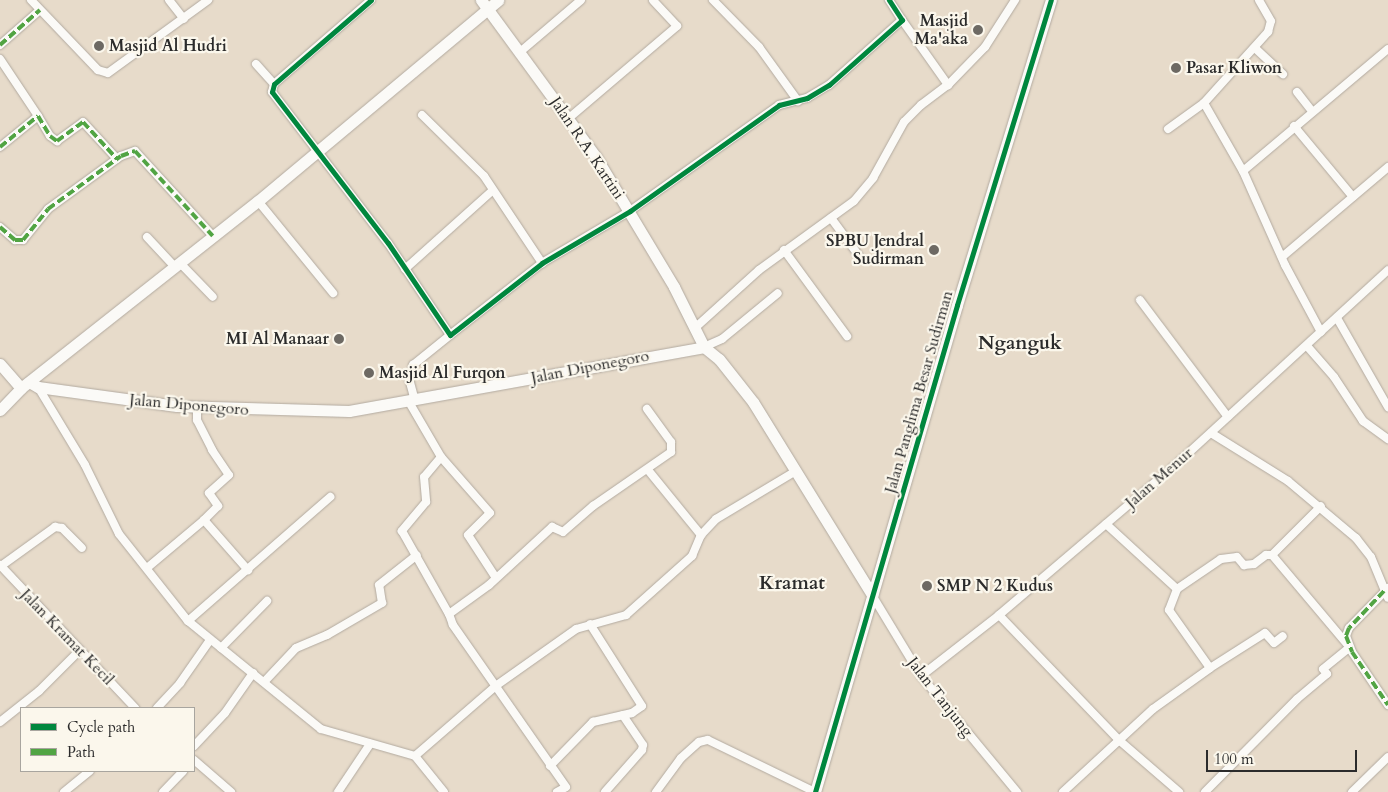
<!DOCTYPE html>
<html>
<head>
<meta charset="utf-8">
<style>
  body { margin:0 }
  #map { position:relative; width:1388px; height:792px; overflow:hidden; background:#e7dbca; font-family:Cardo,serif }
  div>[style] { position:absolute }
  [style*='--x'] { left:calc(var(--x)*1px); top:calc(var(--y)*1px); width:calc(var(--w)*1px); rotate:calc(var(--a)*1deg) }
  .roads { filter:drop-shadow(0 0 1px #b2aaa0) drop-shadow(0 0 1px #b2aaa0) }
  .street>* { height:8px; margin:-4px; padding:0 4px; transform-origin:4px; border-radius:4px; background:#fbfaf7 }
  .secondary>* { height:11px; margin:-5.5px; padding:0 5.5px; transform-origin:5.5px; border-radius:5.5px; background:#fbfaf7 }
  .quiet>* { height:4px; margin-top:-2px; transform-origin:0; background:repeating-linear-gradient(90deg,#51a443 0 8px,transparent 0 12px) }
  .cycleway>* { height:5px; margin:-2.5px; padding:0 2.5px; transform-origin:2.5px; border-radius:2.5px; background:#00873e }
  .dots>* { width:14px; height:14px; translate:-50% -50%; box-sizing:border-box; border:2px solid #fbf7ec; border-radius:50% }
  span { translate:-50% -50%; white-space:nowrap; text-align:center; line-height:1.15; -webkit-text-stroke:4.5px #fbf7ec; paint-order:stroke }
  .poi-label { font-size:16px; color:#2b2b2b; font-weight:700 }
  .right { translate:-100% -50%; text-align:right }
  .left { translate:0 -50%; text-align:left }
  .street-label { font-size:16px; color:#2b2b2b }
  .quarter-label { font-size:19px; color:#2b2b2b; font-weight:700 }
  .legend { position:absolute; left:20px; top:707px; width:175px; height:65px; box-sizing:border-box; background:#fbf7ec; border:1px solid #a8a59f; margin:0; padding:6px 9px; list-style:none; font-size:15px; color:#2b2b2b }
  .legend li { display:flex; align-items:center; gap:10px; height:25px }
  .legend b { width:25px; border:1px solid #a8a59f }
  .scale { position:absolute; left:1206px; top:750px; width:151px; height:22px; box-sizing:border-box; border:2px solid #2b2b2b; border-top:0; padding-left:6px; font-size:15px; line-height:18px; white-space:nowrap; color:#2b2b2b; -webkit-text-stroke:4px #fbf7ec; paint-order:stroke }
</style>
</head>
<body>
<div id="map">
  <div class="roads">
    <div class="street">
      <i style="--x:31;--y:0;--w:97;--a:46.3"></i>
      <i style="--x:98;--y:70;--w:10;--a:17"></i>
      <i style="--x:108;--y:73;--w:124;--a:-36.1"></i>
      <i style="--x:169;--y:0;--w:24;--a:52"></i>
      <i style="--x:371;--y:0;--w:128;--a:139.1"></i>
      <i style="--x:274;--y:84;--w:8;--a:104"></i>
      <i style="--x:272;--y:92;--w:190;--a:52.5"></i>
      <i style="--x:388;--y:243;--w:111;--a:56"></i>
      <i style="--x:450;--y:335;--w:117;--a:-38"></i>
      <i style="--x:542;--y:263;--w:102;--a:-30.6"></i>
      <i style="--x:630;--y:211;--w:183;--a:-35.4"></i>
      <i style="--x:779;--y:105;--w:29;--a:-14"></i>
      <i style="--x:807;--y:98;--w:26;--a:-31"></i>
      <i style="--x:829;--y:85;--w:98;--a:-41.7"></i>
      <i style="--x:902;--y:20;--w:24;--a:-123"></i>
      <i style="--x:713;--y:0;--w:66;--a:45.6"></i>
      <i style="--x:759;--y:47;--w:67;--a:54.2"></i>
      <i style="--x:902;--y:20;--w:80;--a:54.7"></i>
      <i style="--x:0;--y:45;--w:53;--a:-41.2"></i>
      <i style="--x:1256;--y:49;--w:37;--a:43"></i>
      <i style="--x:520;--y:52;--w:80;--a:-40.4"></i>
      <i style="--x:0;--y:59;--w:69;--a:56.3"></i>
      <i style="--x:256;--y:64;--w:27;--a:48"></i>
      <i style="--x:1297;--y:92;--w:24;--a:52"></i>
      <i style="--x:1204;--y:103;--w:96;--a:-48"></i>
      <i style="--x:1268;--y:32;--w:11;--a:-75"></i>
      <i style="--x:1271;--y:21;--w:24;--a:-120"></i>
      <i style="--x:422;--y:115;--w:87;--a:44.5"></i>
      <i style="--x:484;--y:176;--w:105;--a:56.3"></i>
      <i style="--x:569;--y:118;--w:142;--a:-40.4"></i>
      <i style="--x:677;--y:26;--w:35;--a:-133"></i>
      <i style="--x:1294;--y:126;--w:92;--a:50.3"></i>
      <i style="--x:1168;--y:129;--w:44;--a:-35.8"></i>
      <i style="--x:1204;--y:103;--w:78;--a:60.2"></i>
      <i style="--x:1243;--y:171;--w:103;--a:65.9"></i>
      <i style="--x:1285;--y:265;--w:76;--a:61.8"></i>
      <i style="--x:0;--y:147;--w:49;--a:-39.2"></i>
      <i style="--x:38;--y:116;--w:23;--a:59"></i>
      <i style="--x:50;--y:136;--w:9;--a:36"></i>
      <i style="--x:57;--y:141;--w:32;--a:-36"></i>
      <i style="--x:83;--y:122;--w:50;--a:47.4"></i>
      <i style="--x:1243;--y:171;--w:189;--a:-40.1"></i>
      <i style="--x:258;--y:201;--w:119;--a:50.8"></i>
      <i style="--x:831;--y:218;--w:49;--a:53.4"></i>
      <i style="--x:0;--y:227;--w:20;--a:41"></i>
      <i style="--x:15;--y:240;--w:8;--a:0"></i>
      <i style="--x:23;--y:240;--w:40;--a:-51"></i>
      <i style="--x:48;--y:209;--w:90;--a:-36"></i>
      <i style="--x:121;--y:156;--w:15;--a:-20"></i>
      <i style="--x:135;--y:151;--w:115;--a:47.5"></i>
      <i style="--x:147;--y:237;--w:41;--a:47"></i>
      <i style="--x:784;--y:250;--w:107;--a:53.8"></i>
      <i style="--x:1282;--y:257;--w:139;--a:-40.3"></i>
      <i style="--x:180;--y:263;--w:47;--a:45.9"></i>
      <i style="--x:405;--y:269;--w:117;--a:-41.9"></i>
      <i style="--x:1140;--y:300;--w:146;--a:53.1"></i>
      <i style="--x:1337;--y:318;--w:103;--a:60.2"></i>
      <i style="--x:696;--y:327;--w:85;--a:-42.1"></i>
      <i style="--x:759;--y:270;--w:117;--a:-36"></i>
      <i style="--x:854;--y:201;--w:30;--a:-50"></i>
      <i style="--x:873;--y:178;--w:64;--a:-61"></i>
      <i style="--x:904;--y:122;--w:24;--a:-45"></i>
      <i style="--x:921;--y:105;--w:34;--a:-37"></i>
      <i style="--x:948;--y:85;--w:53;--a:-45.8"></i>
      <i style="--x:985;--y:47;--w:56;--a:-57.4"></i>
      <i style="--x:1307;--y:346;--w:41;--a:48.9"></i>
      <i style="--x:1334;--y:377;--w:53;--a:56.6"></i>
      <i style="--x:1363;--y:421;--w:31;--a:36"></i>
      <i style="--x:704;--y:347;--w:20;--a:-24"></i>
      <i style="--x:722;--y:339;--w:72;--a:-39.4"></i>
      <i style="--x:38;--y:387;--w:91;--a:58.9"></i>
      <i style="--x:85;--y:465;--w:77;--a:63.8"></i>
      <i style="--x:119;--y:534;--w:111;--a:51.6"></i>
      <i style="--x:188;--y:621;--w:171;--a:39.1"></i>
      <i style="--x:321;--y:729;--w:98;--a:16"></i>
      <i style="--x:415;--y:756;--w:46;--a:51.1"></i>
      <i style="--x:415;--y:401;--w:23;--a:-105"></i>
      <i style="--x:409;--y:379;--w:15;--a:-74"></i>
      <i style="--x:413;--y:365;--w:48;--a:-39"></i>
      <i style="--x:409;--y:402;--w:64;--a:59.8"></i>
      <i style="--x:441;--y:457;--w:74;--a:48.8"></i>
      <i style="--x:490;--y:513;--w:31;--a:135"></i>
      <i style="--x:468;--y:535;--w:51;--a:56.9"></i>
      <i style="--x:197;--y:407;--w:13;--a:90"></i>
      <i style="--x:197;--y:420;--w:34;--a:63"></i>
      <i style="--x:212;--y:450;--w:30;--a:56"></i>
      <i style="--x:229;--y:475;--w:27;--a:138"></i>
      <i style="--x:209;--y:493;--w:16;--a:55"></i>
      <i style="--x:218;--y:506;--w:20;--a:135"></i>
      <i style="--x:204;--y:520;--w:67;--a:48.7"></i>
      <i style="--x:1211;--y:433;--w:91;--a:31.9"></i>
      <i style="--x:1288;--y:481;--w:89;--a:40"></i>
      <i style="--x:1356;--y:538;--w:24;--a:52"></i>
      <i style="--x:1371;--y:557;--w:44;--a:67.5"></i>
      <i style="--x:441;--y:457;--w:26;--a:130"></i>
      <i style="--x:424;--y:477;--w:25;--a:85"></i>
      <i style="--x:426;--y:502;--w:38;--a:130"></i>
      <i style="--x:402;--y:531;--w:95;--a:60.5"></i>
      <i style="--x:648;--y:470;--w:84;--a:50.8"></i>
      <i style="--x:1106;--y:524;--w:96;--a:42.5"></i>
      <i style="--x:1177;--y:589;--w:53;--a:-34.3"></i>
      <i style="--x:1221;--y:559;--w:16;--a:-7"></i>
      <i style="--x:1237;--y:557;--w:11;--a:49"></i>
      <i style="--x:1244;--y:565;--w:10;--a:-6"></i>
      <i style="--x:1254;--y:564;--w:15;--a:-37"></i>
      <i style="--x:1266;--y:555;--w:6;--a:0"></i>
      <i style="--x:1272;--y:555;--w:69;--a:-45"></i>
      <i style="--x:1272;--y:555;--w:116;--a:49.9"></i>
      <i style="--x:0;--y:565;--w:197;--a:46.6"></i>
      <i style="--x:1;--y:566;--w:67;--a:-35.8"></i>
      <i style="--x:55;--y:527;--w:7;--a:8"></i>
      <i style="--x:62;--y:528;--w:28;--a:45"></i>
      <i style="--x:147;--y:568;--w:75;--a:-40.1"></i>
      <i style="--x:1388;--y:588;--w:56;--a:134.3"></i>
      <i style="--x:1349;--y:628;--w:9;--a:111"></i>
      <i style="--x:1346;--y:636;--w:17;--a:69"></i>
      <i style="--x:1352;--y:652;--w:64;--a:55.8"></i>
      <i style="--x:872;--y:595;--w:95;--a:58.8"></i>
      <i style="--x:921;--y:676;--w:151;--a:50.4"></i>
      <i style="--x:999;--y:615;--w:175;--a:46.2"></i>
      <i style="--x:1120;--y:741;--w:78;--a:40.8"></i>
      <i style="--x:188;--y:621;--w:189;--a:-41.1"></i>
      <i style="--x:221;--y:648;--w:66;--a:-45.6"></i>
      <i style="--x:1210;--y:668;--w:65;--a:-32.5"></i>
      <i style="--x:1265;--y:633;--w:13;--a:48"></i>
      <i style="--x:1274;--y:643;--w:11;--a:-38"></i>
      <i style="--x:921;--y:676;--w:99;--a:-38"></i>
      <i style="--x:999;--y:615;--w:227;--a:-40.4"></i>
      <i style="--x:1172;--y:468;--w:293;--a:-42.5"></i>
      <i style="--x:265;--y:681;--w:45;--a:-46.8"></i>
      <i style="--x:296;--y:648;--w:34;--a:-23"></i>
      <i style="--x:327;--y:635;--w:64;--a:-30.2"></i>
      <i style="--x:382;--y:603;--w:18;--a:-99"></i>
      <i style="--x:379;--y:585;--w:48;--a:-38.3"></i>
      <i style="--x:157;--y:708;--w:34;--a:-47"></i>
      <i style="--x:180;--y:683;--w:52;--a:-55.1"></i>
      <i style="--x:0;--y:722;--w:50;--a:-38.5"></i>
      <i style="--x:39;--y:691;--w:58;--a:-45"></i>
      <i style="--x:194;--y:746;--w:45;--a:-46.8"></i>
      <i style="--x:225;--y:713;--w:49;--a:-55"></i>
      <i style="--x:415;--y:756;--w:108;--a:-40.9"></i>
      <i style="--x:497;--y:685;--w:97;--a:-35.3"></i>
      <i style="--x:576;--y:629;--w:52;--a:-15.6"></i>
      <i style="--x:626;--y:615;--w:89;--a:-41.8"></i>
      <i style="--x:692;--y:556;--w:23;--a:-67"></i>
      <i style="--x:701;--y:535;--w:22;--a:-47"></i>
      <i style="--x:716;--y:519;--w:93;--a:-31"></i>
      <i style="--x:194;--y:760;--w:49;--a:40.9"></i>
      <i style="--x:550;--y:766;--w:62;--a:-45.7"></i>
      <i style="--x:593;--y:722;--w:40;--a:-13"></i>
      <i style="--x:632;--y:713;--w:12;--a:-35"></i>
      <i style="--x:642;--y:706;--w:97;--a:-122.4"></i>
      <i style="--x:64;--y:792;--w:33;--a:-39"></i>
      <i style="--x:163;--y:792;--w:29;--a:-46"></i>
      <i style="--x:338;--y:792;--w:58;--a:-56.3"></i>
      <i style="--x:557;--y:792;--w:10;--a:-29"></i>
      <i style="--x:566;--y:787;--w:198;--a:-124.9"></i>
      <i style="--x:453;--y:625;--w:12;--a:-110"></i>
      <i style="--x:449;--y:614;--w:49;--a:-35.9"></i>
      <i style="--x:489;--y:585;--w:86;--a:-42.6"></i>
      <i style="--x:552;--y:527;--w:12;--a:24"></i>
      <i style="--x:563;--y:532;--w:40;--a:-41"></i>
      <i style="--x:593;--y:506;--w:95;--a:-34.7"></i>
      <i style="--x:671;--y:452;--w:10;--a:-90"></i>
      <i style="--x:671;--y:442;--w:41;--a:-126"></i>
      <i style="--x:605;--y:792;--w:56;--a:-48.6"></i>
      <i style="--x:642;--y:750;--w:5;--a:-79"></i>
      <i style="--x:643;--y:745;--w:36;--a:-124"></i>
      <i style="--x:656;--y:792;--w:42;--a:-53.7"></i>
      <i style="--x:681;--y:758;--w:24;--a:-42"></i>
      <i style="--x:699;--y:742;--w:9;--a:-13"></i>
      <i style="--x:708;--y:740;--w:119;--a:25.9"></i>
      <i style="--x:1063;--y:792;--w:122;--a:-42.7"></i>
      <i style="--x:1153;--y:709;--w:70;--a:-35.7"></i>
      <i style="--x:1210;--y:668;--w:71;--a:-125.3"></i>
      <i style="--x:1169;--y:610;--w:22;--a:-69"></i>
      <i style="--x:1205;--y:792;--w:131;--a:-45.3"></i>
      <i style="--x:1297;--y:699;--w:39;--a:-40"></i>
      <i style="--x:1327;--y:674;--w:6;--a:-129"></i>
      <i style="--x:1323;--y:669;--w:33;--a:-39"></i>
      <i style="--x:1352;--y:792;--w:50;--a:-44.2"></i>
    </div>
    <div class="secondary">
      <i style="--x:481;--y:0;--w:195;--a:53.8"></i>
      <i style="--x:596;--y:157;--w:152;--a:59"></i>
      <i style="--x:674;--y:287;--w:67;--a:63.4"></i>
      <i style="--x:0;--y:364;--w:32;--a:49"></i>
      <i style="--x:29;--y:382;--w:10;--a:29"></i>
      <i style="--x:38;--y:387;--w:140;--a:7.8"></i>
      <i style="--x:177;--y:406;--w:172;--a:1.7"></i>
      <i style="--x:349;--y:411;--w:361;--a:-10.2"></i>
      <i style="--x:704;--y:347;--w:19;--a:39"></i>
      <i style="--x:719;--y:359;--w:55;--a:51.7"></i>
      <i style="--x:753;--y:402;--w:227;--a:58.3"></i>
      <i style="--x:0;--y:410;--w:30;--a:-46"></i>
      <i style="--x:21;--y:388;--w:302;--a:-38.3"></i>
      <i style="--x:258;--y:201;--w:313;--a:-39.9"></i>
      <i style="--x:815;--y:792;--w:507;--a:-73.74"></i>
      <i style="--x:957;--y:305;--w:319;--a:-72.9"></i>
    </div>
  </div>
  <div class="quiet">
    <i style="--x:0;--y:45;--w:53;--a:-41.2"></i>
    <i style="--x:0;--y:147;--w:49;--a:-39.2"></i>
    <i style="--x:38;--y:116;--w:23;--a:59"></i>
    <i style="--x:50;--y:136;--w:9;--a:36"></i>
    <i style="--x:57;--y:141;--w:32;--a:-36"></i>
    <i style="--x:83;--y:122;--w:50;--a:47.4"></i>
    <i style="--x:0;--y:227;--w:20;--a:41"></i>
    <i style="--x:15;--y:240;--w:8;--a:0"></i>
    <i style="--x:23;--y:240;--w:40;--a:-51"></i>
    <i style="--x:48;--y:209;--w:90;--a:-36"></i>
    <i style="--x:121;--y:156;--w:15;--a:-20"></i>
    <i style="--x:135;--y:151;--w:115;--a:47.5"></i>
    <i style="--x:1384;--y:591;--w:51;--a:133.4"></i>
    <i style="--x:1349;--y:628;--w:9;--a:111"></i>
    <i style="--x:1346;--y:636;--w:17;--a:69"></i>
    <i style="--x:1352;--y:652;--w:64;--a:55.8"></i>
  </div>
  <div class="cycleway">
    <i style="--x:371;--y:0;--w:128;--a:139.1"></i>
    <i style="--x:274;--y:84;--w:8;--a:104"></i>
    <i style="--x:272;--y:92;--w:190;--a:52.5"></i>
    <i style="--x:388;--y:243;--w:111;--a:56"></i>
    <i style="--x:450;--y:335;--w:117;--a:-38"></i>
    <i style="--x:542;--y:263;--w:102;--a:-30.6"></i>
    <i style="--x:630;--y:211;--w:183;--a:-35.4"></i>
    <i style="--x:779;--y:105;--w:29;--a:-14"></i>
    <i style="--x:807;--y:98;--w:26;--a:-31"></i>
    <i style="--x:829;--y:85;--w:98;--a:-41.7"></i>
    <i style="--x:902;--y:20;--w:24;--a:-123"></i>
    <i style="--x:815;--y:792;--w:507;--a:-73.74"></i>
    <i style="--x:957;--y:305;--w:319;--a:-72.9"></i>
  </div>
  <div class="dots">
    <i style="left:978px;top:30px;background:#6d6963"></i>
    <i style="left:99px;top:46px;background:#6d6963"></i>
    <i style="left:1176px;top:68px;background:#6d6963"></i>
    <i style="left:934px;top:250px;background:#6d6963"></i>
    <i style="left:339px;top:339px;background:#6d6963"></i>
    <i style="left:369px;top:373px;background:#6d6963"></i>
    <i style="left:927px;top:586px;background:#6d6963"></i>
  </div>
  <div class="poi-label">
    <span class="right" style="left:968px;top:30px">Masjid<br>Ma'aka</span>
    <span class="left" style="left:109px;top:46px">Masjid Al Hudri</span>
    <span class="left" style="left:1186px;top:68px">Pasar Kliwon</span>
    <span class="right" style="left:924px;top:250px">SPBU Jendral<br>Sudirman</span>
    <span class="right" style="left:329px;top:339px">MI Al Manaar</span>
    <span class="left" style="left:379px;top:373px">Masjid Al Furqon</span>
    <span class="left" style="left:937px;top:586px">SMP N 2 Kudus</span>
  </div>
  <div class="street-label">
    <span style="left:587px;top:148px;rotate:56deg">Jalan R.A. Kartini</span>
    <span style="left:590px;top:367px;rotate:-11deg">Jalan Diponegoro</span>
    <span style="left:919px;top:392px;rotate:-74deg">Jalan Panglima Besar Sudirman</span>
    <span style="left:189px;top:405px;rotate:5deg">Jalan Diponegoro</span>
    <span style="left:1159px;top:478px;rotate:-41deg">Jalan Menur</span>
    <span style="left:67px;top:637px;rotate:46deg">Jalan Kramat Kecil</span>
    <span style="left:940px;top:697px;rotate:52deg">Jalan Tanjung</span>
  </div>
  <div class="quarter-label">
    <span style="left:1020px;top:344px">Nganguk</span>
    <span style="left:792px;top:584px">Kramat</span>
  </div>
  <ul class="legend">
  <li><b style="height:6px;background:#00873e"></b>Cycle path</li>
  <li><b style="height:6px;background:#51a443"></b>Path</li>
  </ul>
  <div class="scale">100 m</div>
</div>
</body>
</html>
